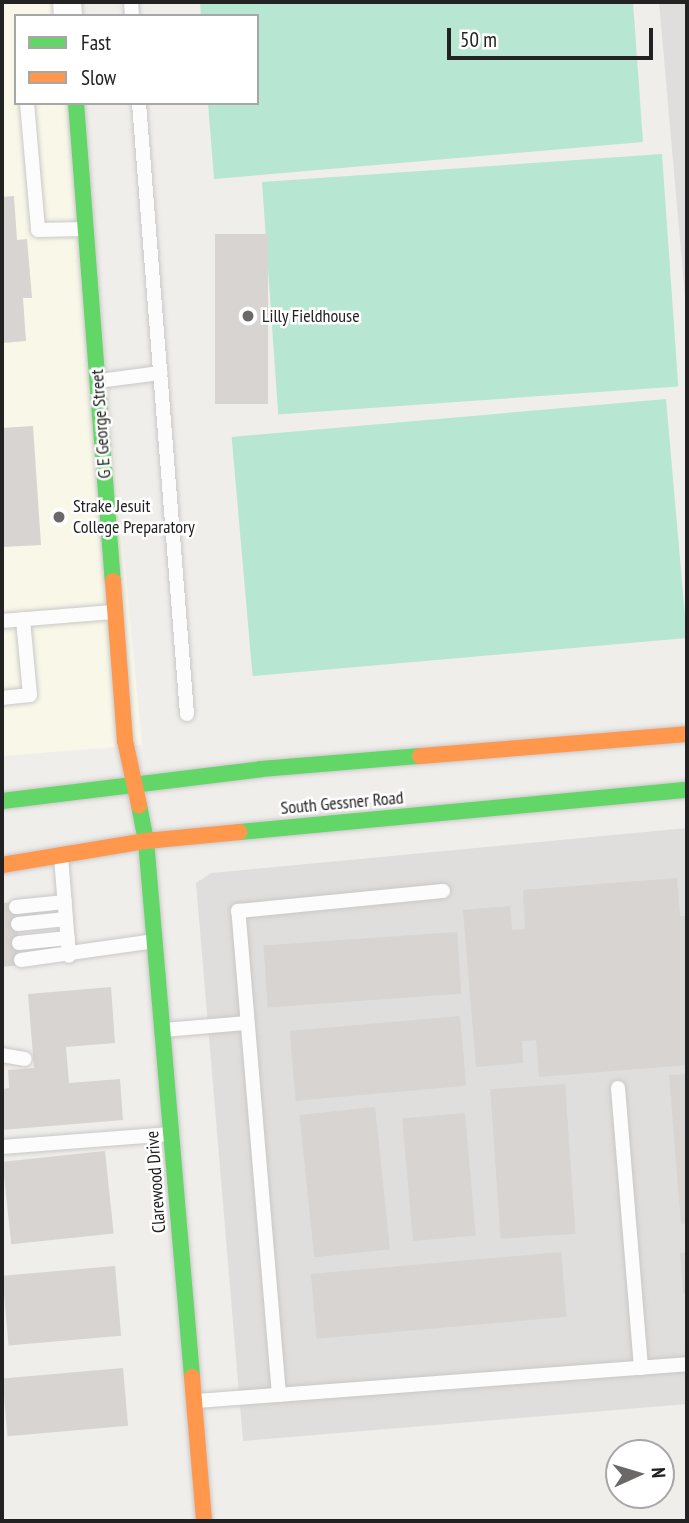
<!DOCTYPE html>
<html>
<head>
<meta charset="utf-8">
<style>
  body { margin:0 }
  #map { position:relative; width:689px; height:1523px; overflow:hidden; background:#f0eeeb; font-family:"PT Sans Narrow",sans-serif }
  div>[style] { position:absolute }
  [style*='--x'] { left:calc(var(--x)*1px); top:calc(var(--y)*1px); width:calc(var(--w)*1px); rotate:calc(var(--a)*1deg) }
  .residential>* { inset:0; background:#dfdedc }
  .education>* { inset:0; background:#f8f7e8 }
  .pitch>* { inset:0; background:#b7e6d2; transform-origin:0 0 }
  .building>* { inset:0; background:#d7d4d2; transform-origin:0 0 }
  .roads { filter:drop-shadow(0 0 2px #c9c8c7) drop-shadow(0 0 2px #c9c8c7) }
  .lane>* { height:14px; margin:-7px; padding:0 7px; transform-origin:7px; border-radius:7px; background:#fdfcfc }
  .street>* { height:28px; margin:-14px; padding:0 14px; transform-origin:14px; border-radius:14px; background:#fdfcfc }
  .fast>* { height:16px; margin:-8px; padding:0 8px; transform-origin:8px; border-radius:8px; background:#63d668 }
  .slow>* { height:16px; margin:-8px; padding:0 8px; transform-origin:8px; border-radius:8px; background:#ff974d }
  .dots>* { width:19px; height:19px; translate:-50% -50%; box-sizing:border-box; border:4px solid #fff; border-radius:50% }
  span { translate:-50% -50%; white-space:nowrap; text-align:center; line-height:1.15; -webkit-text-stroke:5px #fff; paint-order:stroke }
  .poi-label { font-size:18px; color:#222 }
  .left { translate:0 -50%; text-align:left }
  .street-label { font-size:18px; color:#222 }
  .frame { position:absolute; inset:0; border:4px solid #222; pointer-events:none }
  .legend { position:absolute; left:14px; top:14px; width:245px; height:91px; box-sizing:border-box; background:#fff; border:2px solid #a7a7a7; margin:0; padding:9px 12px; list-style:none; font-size:21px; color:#222 }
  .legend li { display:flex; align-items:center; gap:14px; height:35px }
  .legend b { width:35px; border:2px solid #a7a7a7 }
  .north { position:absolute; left:605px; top:1439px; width:70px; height:70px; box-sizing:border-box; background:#fff; border:2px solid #a7a7a7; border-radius:50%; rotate:86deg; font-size:19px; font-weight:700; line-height:28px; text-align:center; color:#222 }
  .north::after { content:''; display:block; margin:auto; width:24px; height:32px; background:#6a6968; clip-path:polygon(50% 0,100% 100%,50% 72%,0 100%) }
  .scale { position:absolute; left:447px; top:28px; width:206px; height:32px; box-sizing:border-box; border:4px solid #222; border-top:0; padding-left:9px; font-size:21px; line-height:24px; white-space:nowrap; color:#222; -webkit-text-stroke:5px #fff; paint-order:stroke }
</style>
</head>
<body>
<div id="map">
  <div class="residential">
    <i style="clip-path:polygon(659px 2px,687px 2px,687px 319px)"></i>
    <i style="clip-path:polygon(687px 828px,687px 1404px,243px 1441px,196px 883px,211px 873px)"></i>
  </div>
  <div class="education">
    <i style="clip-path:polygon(2px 2px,76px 2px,77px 16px,16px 16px,16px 103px,81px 103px,142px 745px,2px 756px)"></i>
  </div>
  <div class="pitch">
    <i style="clip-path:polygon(200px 2px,633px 2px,643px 142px,214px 179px,208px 103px,257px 103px,257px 16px,201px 16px)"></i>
    <i style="left:662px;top:154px;width:233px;height:401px;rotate:86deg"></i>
    <i style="left:666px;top:399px;width:240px;height:436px;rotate:85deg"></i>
  </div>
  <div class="building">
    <i style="clip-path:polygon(14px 196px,17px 240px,27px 239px,32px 298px,23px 298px,26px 341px,2px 343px,2px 197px)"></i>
    <i style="left:215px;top:234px;width:53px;height:170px"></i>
    <i style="clip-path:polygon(33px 426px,41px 545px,2px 547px,2px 428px)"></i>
    <i style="clip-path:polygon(677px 878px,680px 916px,687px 916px,687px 1065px,539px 1077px,536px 1040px,522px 1041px,523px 1063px,476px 1067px,463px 910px,510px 906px,512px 930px,525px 929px,523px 890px)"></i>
    <i style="clip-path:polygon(15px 902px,21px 965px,2px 967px,2px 903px)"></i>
    <i style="left:457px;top:932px;width:62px;height:194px;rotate:86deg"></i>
    <i style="clip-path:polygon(111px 987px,115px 1043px,66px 1047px,69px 1083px,120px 1079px,123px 1120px,2px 1130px,2px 1089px,9px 1088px,8px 1070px,34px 1068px,28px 994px)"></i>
    <i style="left:460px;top:1016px;width:70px;height:171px;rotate:85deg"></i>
    <i style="clip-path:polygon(687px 1074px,687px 1223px,681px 1224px,669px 1075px)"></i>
    <i style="left:565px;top:1084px;width:150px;height:75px;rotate:86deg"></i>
    <i style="left:375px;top:1107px;width:143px;height:76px;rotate:84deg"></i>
    <i style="left:465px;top:1113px;width:123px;height:63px;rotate:85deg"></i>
    <i style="left:105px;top:1151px;width:83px;height:103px;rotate:84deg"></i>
    <i style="left:561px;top:1252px;width:65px;height:251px;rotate:85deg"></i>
    <i style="clip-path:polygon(687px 1252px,687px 1293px,683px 1293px,680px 1253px)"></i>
    <i style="left:115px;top:1266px;width:70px;height:113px;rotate:85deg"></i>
    <i style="left:123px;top:1368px;width:58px;height:121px;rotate:85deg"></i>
  </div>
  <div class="roads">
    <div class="lane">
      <i style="--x:131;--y:2;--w:14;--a:86"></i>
      <i style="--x:27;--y:103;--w:127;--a:85"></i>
      <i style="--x:38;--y:230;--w:47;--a:-1.2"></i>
      <i style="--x:139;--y:103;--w:613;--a:85.51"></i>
      <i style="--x:99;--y:381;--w:62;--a:-7.5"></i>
      <i style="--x:2;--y:621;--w:111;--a:-4.6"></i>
      <i style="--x:2;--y:698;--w:28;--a:-6"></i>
      <i style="--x:30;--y:695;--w:76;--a:-95.3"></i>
      <i style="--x:61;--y:857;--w:99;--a:85.4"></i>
      <i style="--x:16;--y:907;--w:49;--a:-5.8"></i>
      <i style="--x:18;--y:924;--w:48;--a:-5.9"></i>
      <i style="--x:19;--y:943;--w:49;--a:-5.8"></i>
      <i style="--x:21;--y:960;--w:135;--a:-8.1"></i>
      <i style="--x:165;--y:1030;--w:82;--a:-4.9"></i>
      <i style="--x:2;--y:1055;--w:23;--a:10"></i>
      <i style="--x:618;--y:1088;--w:281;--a:85.3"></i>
      <i style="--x:2;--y:1147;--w:169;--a:-4.4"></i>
      <i style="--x:279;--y:1395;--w:486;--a:-94.8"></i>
      <i style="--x:238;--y:911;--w:206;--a:-5.6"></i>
      <i style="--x:197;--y:1401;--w:491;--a:-4.3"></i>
    </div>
    <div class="street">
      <i style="--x:67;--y:2;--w:14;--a:86"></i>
    </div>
    <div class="fast">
      <i style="--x:76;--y:103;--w:479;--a:85.6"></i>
      <i style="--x:2;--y:801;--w:261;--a:-7"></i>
      <i style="--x:261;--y:769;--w:160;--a:-4.7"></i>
      <i style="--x:139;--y:805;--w:37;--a:79"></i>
      <i style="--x:146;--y:841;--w:538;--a:85.09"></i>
      <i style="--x:240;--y:832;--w:449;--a:-5.4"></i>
    </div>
    <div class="slow">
      <i style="--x:113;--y:581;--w:160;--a:85.7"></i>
      <i style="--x:125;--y:741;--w:66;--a:77.7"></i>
      <i style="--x:420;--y:756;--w:268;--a:-4.7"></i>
      <i style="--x:2;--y:865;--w:146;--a:-9.5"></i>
      <i style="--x:146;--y:841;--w:94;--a:-5.5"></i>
      <i style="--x:192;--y:1377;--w:144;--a:85.2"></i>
    </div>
  </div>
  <div class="dots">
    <i style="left:248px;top:316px;background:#6a6968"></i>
    <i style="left:59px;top:517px;background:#6a6968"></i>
  </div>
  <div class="poi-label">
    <span class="left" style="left:262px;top:316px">Lilly Fieldhouse</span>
    <span class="left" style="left:73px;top:517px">Strake Jesuit<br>College Preparatory</span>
  </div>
  <div class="street-label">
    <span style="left:101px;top:424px;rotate:-94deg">G E George Street</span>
    <span style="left:342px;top:803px;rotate:-5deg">South Gessner Road</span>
    <span style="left:156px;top:1182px;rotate:-94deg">Clarewood Drive</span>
  </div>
  <div class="frame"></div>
  <ul class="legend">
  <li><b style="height:9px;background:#63d668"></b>Fast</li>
  <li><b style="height:9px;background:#ff974d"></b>Slow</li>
  </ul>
  <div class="north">N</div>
  <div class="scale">50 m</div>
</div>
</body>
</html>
